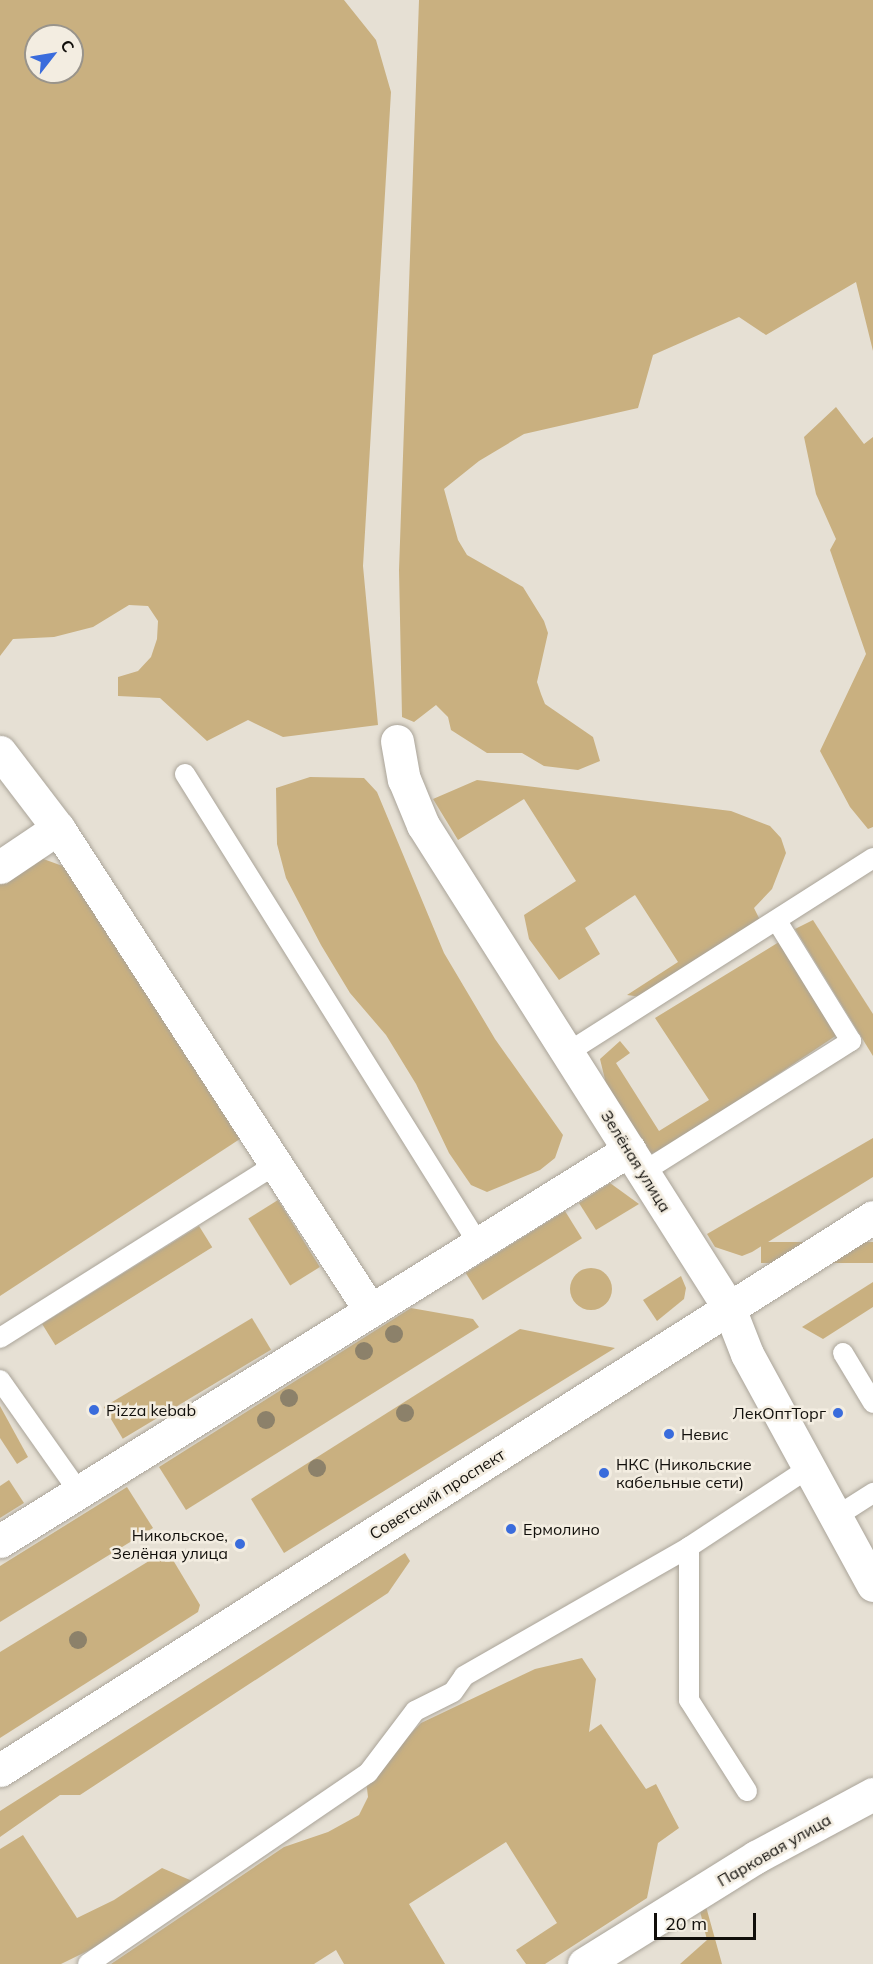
<!DOCTYPE html>
<html>
<head>
<meta charset="utf-8">
<style>
  body { margin:0 }
  #map { position:relative; width:873px; height:1964px; overflow:hidden; background:#e6e0d4; font-family:Mulish,sans-serif }
  div>[style] { position:absolute }
  [style*='--x'] { left:calc(var(--x)*1px); top:calc(var(--y)*1px); width:calc(var(--w)*1px); rotate:calc(var(--a)*1deg) }
  .green>* { inset:0; background:#c9b080; transform-origin:0 0 }
  .round { border-radius:50% }
  .roads { filter:drop-shadow(0 0 2px #aaa499) drop-shadow(0 0 2px #aaa499) }
  .service>* { height:20px; margin:-10px; padding:0 10px; transform-origin:10px; border-radius:10px; background:#fff }
  .minor>* { height:33px; margin:-16.5px; padding:0 16.5px; transform-origin:16.5px; border-radius:16.5px; background:#fff }
  .secondary>* { height:33px; margin:-16.5px; padding:0 16.5px; transform-origin:16.5px; border-radius:16.5px; background:#fff }
  .trees>* { width:18px; height:18px; margin:-9px; border-radius:50%; background:#8c816a }
  .dots>* { width:16px; height:16px; translate:-50% -50%; box-sizing:border-box; border:3px solid #f3ede1; border-radius:50% }
  span { translate:-50% -50%; white-space:nowrap; text-align:center; line-height:1.15; -webkit-text-stroke:5px #f3ede1; paint-order:stroke }
  .street-label { font-size:16px; color:#110f0b }
  .poi-label { font-size:16px; color:#110f0b }
  .left { translate:0 -50%; text-align:left }
  .right { translate:-100% -50%; text-align:right }
  .north { position:absolute; left:24px; top:24px; width:60px; height:60px; box-sizing:border-box; background:#f3ede1; border:2px solid #99948b; border-radius:50%; rotate:59deg; font-size:16px; font-weight:700; line-height:24px; text-align:center; color:#110f0b }
  .north::after { content:''; display:block; margin:auto; width:21px; height:27px; background:#3a6cdc; clip-path:polygon(50% 0,100% 100%,50% 72%,0 100%) }
  .scale { position:absolute; left:654px; top:1913px; width:102px; height:27px; box-sizing:border-box; border:3px solid #110f0b; border-top:0; padding-left:8px; font-size:18px; line-height:21px; white-space:nowrap; color:#110f0b; -webkit-text-stroke:4px #f3ede1; paint-order:stroke }
</style>
</head>
<body>
<div id="map">
  <div class="green">
    <i style="clip-path:polygon(evenodd,0 0,344px 0,376px 40px,391px 92px,363px 566px,378px 725px,283px 737px,248px 720px,207px 741px,160px 698px,118px 696px,118px 677px,138px 671px,151px 657px,157px 639px,158px 621px,148px 606px,129px 605px,93px 627px,54px 637px,13px 639px,0 656px,0 0,36px 36px,72px 36px,72px 72px,36px 72px,36px 36px)"></i>
    <i style="clip-path:polygon(419px 0,873px 0,873px 351px,856px 282px,766px 335px,739px 317px,653px 355px,638px 408px,524px 434px,479px 461px,444px 489px,458px 540px,467px 555px,523px 587px,544px 621px,548px 633px,537px 682px,541px 694px,545px 704px,593px 737px,600px 761px,578px 770px,544px 766px,522px 753px,487px 753px,451px 730px,448px 717px,436px 705px,414px 722px,402px 717px,399px 570px)"></i>
    <i style="clip-path:polygon(836px 407px,864px 444px,873px 437px,873px 827px,868px 829px,850px 807px,820px 751px,866px 654px,830px 550px,836px 539px,816px 494px,804px 437px)"></i>
    <i style="clip-path:polygon(310px 777px,364px 778px,377px 792px,444px 953px,495px 1039px,563px 1135px,555px 1158px,540px 1170px,487px 1192px,471px 1185px,449px 1153px,416px 1084px,386px 1035px,350px 993px,321px 945px,286px 878px,277px 844px,276px 788px)"></i>
    <i style="clip-path:polygon(477px 780px,731px 811px,770px 826px,781px 838px,786px 853px,772px 889px,754px 908px,761px 922px,641px 997px,627px 995px,678px 962px,635px 895px,585px 928px,600px 954px,559px 980px,529px 939px,524px 915px,576px 881px,524px 799px,458px 840px,433px 799px)"></i>
    <i style="clip-path:polygon(35px 856px,71px 869px,246px 1135px,0 1296px,0 879px)"></i>
    <i style="clip-path:polygon(813px 920px,873px 1014px,873px 1056px,795px 929px)"></i>
    <i style="clip-path:polygon(779px 942px,837px 1035px,665px 1149px,649px 1154px,609px 1096px,600px 1059px,620px 1041px,630px 1053px,616px 1063px,659px 1131px,709px 1100px,655px 1018px)"></i>
    <i style="clip-path:polygon(873px 1138px,873px 1177px,752px 1252px,742px 1256px,715px 1247px,707px 1234px)"></i>
    <i style="clip-path:polygon(610px 1183px,639px 1204px,596px 1230px,579px 1203px)"></i>
    <i style="left:278px;top:1200px;width:79px;height:35px;rotate:58deg"></i>
    <i style="left:565px;top:1211px;width:32px;height:117px;rotate:58deg"></i>
    <i style="left:199px;top:1226px;width:25px;height:185px;rotate:58deg"></i>
    <i style="left:873px;top:1242px;width:21px;height:112px;rotate:90deg"></i>
    <i class="round" style="left:570px;top:1268px;width:42px;height:42px"></i>
    <i style="clip-path:polygon(681px 1276px,686px 1288px,684px 1299px,657px 1321px,643px 1300px)"></i>
    <i style="clip-path:polygon(873px 1282px,873px 1307px,823px 1339px,802px 1327px)"></i>
    <i style="clip-path:polygon(411px 1308px,473px 1319px,479px 1327px,186px 1510px,159px 1467px)"></i>
    <i style="left:252px;top:1318px;width:37px;height:173px;rotate:59deg"></i>
    <i style="clip-path:polygon(520px 1329px,615px 1348px,284px 1553px,251px 1499px)"></i>
    <i style="clip-path:polygon(0 1406px,28px 1457px,17px 1464px,0 1438px)"></i>
    <i style="clip-path:polygon(9px 1480px,24px 1503px,0 1518px,0 1486px)"></i>
    <i style="clip-path:polygon(127px 1487px,153px 1528px,0 1622px,0 1566px)"></i>
    <i style="clip-path:polygon(167px 1550px,200px 1605px,198px 1612px,0 1738px,0 1652px)"></i>
    <i style="clip-path:polygon(405px 1553px,410px 1561px,388px 1593px,80px 1795px,60px 1795px,0 1837px,0 1811px)"></i>
    <i style="clip-path:polygon(582px 1658px,596px 1679px,589px 1732px,601px 1724px,646px 1789px,656px 1784px,679px 1828px,658px 1843px,647px 1898px,545px 1964px,526px 1964px,516px 1950px,557px 1923px,506px 1842px,409px 1904px,445px 1964px,344px 1964px,336px 1950px,314px 1964px,111px 1964px,284px 1847px,328px 1832px,359px 1815px,368px 1797px,366px 1780px,421px 1723px,535px 1669px)"></i>
    <i style="clip-path:polygon(23px 1835px,77px 1918px,114px 1900px,162px 1868px,197px 1883px,116px 1937px,61px 1964px,0 1964px,0 1849px)"></i>
    <i style="clip-path:polygon(705px 1903px,722px 1964px,680px 1964px,707px 1940px,699px 1907px)"></i>
  </div>
  <div class="roads">
    <div class="service">
      <i style="--x:185;--y:774;--w:553;--a:58.01"></i>
      <i style="--x:567;--y:1053;--w:363;--a:-32.5"></i>
      <i style="--x:643;--y:1172;--w:246;--a:-32.2"></i>
      <i style="--x:851;--y:1041;--w:141;--a:-121.7"></i>
      <i style="--x:0;--y:1338;--w:326;--a:-32.2"></i>
      <i style="--x:843;--y:1353;--w:58;--a:59"></i>
      <i style="--x:0;--y:1380;--w:137;--a:54.8"></i>
      <i style="--x:837;--y:1516;--w:43;--a:-32.6"></i>
      <i style="--x:689;--y:1547;--w:153;--a:90"></i>
      <i style="--x:689;--y:1700;--w:108;--a:57.5"></i>
      <i style="--x:88;--y:1964;--w:339;--a:-34.3"></i>
      <i style="--x:368;--y:1773;--w:78;--a:-52.8"></i>
      <i style="--x:415;--y:1711;--w:42;--a:-26.6"></i>
      <i style="--x:453;--y:1692;--w:19;--a:-55"></i>
      <i style="--x:464;--y:1676;--w:259;--a:-29.8"></i>
      <i style="--x:689;--y:1547;--w:144;--a:-33.4"></i>
    </div>
    <div class="minor">
      <i style="--x:397;--y:741;--w:39;--a:80"></i>
      <i style="--x:404;--y:779;--w:50;--a:67.6"></i>
      <i style="--x:423;--y:825;--w:572;--a:57.64"></i>
      <i style="--x:729;--y:1308;--w:49;--a:68.6"></i>
      <i style="--x:747;--y:1354;--w:263;--a:61.4"></i>
      <i style="--x:0;--y:752;--w:96;--a:52.7"></i>
      <i style="--x:58;--y:828;--w:574;--a:57.08"></i>
      <i style="--x:0;--y:867;--w:70;--a:-33.9"></i>
      <i style="--x:0;--y:1541;--w:741;--a:-31.87"></i>
      <i style="--x:584;--y:1964;--w:203;--a:-31.9"></i>
      <i style="--x:756;--y:1857;--w:133;--a:-28.3"></i>
    </div>
    <div class="secondary">
      <i style="--x:0;--y:1770;--w:1033;--a:-32.35"></i>
    </div>
  </div>
  <div class="trees">
    <i style="left:394px;top:1334px"></i>
    <i style="left:364px;top:1351px"></i>
    <i style="left:289px;top:1398px"></i>
    <i style="left:405px;top:1413px"></i>
    <i style="left:266px;top:1420px"></i>
    <i style="left:317px;top:1468px"></i>
    <i style="left:78px;top:1640px"></i>
  </div>
  <div class="dots">
    <i style="left:94px;top:1410px;background:#3a6cdc"></i>
    <i style="left:838px;top:1413px;background:#3a6cdc"></i>
    <i style="left:669px;top:1434px;background:#3a6cdc"></i>
    <i style="left:604px;top:1473px;background:#3a6cdc"></i>
    <i style="left:511px;top:1529px;background:#3a6cdc"></i>
    <i style="left:240px;top:1544px;background:#3a6cdc"></i>
  </div>
  <div class="street-label">
    <span style="left:636px;top:1161px;rotate:58deg">Зелёная улица</span>
    <span style="left:437px;top:1494px;rotate:-32deg">Советский проспект</span>
    <span style="left:774px;top:1850px;rotate:-30deg">Парковая улица</span>
  </div>
  <div class="poi-label">
    <span class="left" style="left:106px;top:1410px">Pizza kebab</span>
    <span class="right" style="left:826px;top:1413px">ЛекОптТорг</span>
    <span class="left" style="left:681px;top:1434px">Невис</span>
    <span class="left" style="left:616px;top:1473px">НКС (Никольские<br>кабельные сети)</span>
    <span class="left" style="left:523px;top:1529px">Ермолино</span>
    <span class="right" style="left:228px;top:1544px">Никольское,<br>Зелёная улица</span>
  </div>
  <div class="north">С</div>
  <div class="scale">20 m</div>
</div>
</body>
</html>
